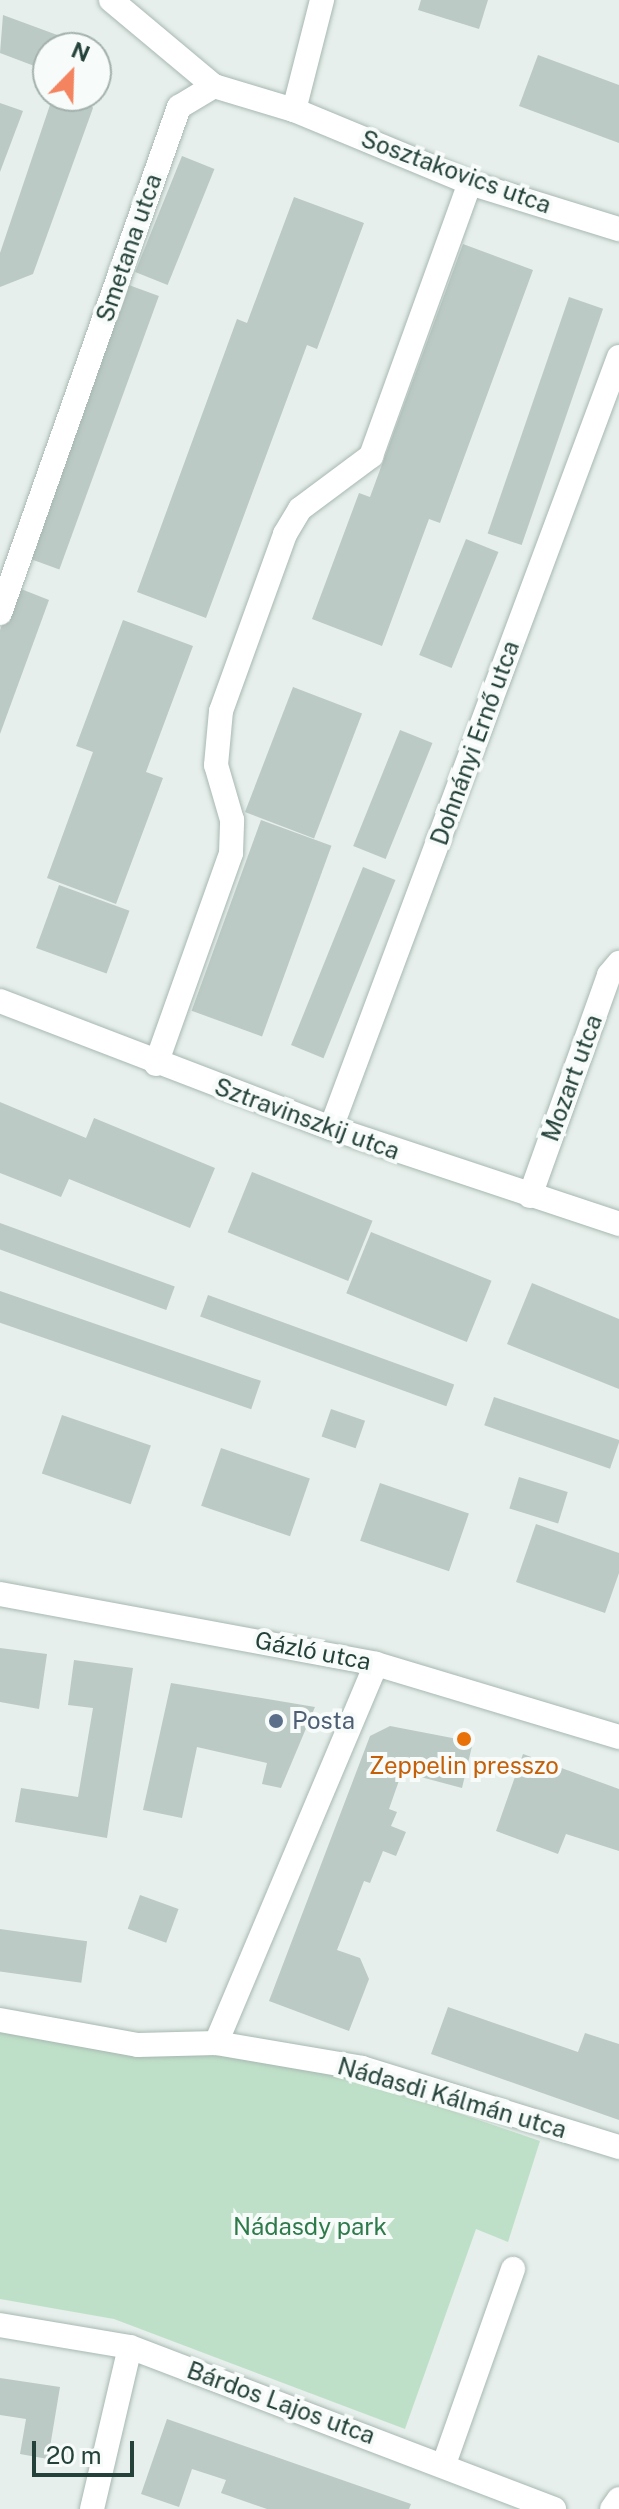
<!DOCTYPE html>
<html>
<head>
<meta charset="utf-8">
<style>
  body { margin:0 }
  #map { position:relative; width:619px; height:2509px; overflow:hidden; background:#e6efeb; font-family:"Public Sans",sans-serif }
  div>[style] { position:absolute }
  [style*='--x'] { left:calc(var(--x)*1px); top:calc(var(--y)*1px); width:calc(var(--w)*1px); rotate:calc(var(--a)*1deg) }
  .green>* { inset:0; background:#bfe0c8 }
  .building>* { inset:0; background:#bbcac4; transform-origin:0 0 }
  .roads { filter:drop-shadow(0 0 2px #a8b8b2) drop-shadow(0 0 2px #a8b8b2) }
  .minor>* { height:24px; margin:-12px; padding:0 12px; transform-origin:12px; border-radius:12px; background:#fff }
  .dots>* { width:22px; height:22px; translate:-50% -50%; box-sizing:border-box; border:4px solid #f7fbf9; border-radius:50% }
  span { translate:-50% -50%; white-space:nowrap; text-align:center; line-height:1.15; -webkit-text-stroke:8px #f7fbf9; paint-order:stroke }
  .street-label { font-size:24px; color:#24423a }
  .service-label { font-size:24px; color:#4e5e75 }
  .left { translate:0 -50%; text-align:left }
  .food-label { font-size:24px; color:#c56008 }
  .park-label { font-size:24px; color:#2d7a4b }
  .north { position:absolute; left:32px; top:32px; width:80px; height:80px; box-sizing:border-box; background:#f7fbf9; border:2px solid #a3b1ad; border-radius:50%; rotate:23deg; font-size:22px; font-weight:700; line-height:32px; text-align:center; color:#24423a }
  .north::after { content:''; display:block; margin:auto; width:28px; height:36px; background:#f4845f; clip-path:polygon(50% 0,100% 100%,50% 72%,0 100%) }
  .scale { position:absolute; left:32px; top:2441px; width:102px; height:36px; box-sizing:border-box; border:4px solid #24423a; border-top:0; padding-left:10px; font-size:24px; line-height:28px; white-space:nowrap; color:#24423a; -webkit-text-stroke:6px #f7fbf9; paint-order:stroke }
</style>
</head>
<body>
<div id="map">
  <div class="green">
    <i style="clip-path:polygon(0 2029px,171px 2056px,265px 2047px,540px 2141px,508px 2242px,476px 2229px,405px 2429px,114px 2319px,0 2299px)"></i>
  </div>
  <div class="building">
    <i style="clip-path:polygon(421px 0,488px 0,479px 29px,418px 10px)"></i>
    <i style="clip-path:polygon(3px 15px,60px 36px,65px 48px,48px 48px,48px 87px,37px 67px,0 53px)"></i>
    <i style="clip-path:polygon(538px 55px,619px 85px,619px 143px,519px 106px)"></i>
    <i style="clip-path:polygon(53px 96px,88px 96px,93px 108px,33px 274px,0 287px,0 253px)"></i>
    <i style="clip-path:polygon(0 103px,23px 111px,0 172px)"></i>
    <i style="left:182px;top:156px;width:35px;height:125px;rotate:22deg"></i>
    <i style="clip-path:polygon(294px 197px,364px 223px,317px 349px,307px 345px,206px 618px,137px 592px,237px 319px,247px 323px)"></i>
    <i style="clip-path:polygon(463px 244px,533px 270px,440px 523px,429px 519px,382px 646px,312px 619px,359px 493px,370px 497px)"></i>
    <i style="left:126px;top:284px;width:35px;height:291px;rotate:20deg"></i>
    <i style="left:569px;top:297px;width:36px;height:250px;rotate:19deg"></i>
    <i style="left:466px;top:539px;width:35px;height:125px;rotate:22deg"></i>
    <i style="clip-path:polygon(16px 587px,49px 600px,0 734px,0 630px)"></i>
    <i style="clip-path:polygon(123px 620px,193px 646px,146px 772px,163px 778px,116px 904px,47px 878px,93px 752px,76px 746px)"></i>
    <i style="left:293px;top:687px;width:74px;height:134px;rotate:21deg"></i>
    <i style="left:400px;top:730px;width:35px;height:125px;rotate:22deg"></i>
    <i style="left:261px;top:820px;width:75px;height:203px;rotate:20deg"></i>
    <i style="left:363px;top:867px;width:35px;height:192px;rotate:22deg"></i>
    <i style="left:59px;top:885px;width:75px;height:67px;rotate:20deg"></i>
    <i style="clip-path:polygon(0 1102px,86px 1138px,94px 1118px,215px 1168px,190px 1228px,69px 1179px,61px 1197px,0 1173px)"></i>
    <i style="left:252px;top:1172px;width:130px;height:65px;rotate:22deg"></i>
    <i style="left:0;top:1223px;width:186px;height:25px;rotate:20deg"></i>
    <i style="left:371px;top:1232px;width:130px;height:66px;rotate:22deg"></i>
    <i style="clip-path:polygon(532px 1283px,619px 1319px,619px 1389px,507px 1344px)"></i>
    <i style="left:0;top:1291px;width:276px;height:30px;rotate:19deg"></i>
    <i style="left:208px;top:1295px;width:262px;height:23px;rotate:20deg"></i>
    <i style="left:494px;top:1397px;width:133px;height:30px;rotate:19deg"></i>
    <i style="left:331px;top:1409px;width:36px;height:29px;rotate:19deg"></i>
    <i style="left:62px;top:1415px;width:94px;height:62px;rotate:19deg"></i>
    <i style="left:221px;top:1448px;width:94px;height:61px;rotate:19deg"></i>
    <i style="left:519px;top:1477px;width:51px;height:33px;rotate:17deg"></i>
    <i style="left:380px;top:1483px;width:94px;height:61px;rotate:19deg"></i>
    <i style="clip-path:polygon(536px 1524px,619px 1553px,619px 1573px,605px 1613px,516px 1582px)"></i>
    <i style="clip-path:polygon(0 1648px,47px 1654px,39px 1709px,0 1702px)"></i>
    <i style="clip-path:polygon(74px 1660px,133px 1668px,107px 1838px,15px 1822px,21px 1788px,78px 1797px,93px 1708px,68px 1705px)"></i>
    <i style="clip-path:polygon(171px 1683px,315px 1707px,281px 1788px,262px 1784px,267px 1763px,197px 1747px,182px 1818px,143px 1810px)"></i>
    <i style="clip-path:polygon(390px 1726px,473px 1742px,462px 1788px,402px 1772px,389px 1809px,397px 1812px,391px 1826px,406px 1832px,396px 1856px,383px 1851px,370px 1883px,364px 1881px,337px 1950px,360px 1958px,369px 1979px,349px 2031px,269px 2001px,370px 1736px)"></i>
    <i style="clip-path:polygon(523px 1754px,619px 1789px,619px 1851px,566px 1834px,558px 1854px,496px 1831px)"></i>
    <i style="left:140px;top:1895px;width:41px;height:36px;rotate:20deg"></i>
    <i style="left:0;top:1929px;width:88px;height:42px;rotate:8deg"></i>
    <i style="clip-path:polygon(448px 2007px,578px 2052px,585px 2033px,619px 2044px,619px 2120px,431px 2054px)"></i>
    <i style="clip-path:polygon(0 2378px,60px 2387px,48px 2459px,20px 2454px,26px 2419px,0 2415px)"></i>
    <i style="clip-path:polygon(167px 2419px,411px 2504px,409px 2509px,267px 2509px,221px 2493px,226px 2480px,192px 2469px,179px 2507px,141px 2494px)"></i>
  </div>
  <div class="roads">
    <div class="minor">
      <i style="--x:111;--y:0;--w:134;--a:39.9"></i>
      <i style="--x:294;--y:110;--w:191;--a:22.5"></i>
      <i style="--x:470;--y:183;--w:156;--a:17.2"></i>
      <i style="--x:0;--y:613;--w:537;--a:-70.52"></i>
      <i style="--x:179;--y:107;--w:41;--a:-31"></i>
      <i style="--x:214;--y:86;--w:84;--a:16.7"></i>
      <i style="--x:294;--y:110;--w:114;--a:-75.7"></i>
      <i style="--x:0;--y:1001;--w:355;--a:21"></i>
      <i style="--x:331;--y:1128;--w:304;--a:18.4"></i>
      <i style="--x:156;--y:1064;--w:224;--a:-70.4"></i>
      <i style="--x:231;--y:853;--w:33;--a:-88"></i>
      <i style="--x:232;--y:820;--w:57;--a:-106.2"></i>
      <i style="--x:216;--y:765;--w:54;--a:-84.7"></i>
      <i style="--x:221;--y:711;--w:188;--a:-70.1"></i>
      <i style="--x:285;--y:534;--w:29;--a:-59"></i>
      <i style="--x:300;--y:509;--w:89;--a:-36.7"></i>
      <i style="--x:371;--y:456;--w:290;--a:-70.1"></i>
      <i style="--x:331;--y:1128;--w:823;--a:-69.52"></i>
      <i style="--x:530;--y:1196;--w:235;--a:-70.3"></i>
      <i style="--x:609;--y:975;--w:16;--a:-50"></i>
      <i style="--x:0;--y:1594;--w:382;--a:10.5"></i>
      <i style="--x:376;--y:1664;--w:254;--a:16.7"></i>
      <i style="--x:0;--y:2020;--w:140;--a:10.3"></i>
      <i style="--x:138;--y:2045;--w:78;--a:-1.5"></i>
      <i style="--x:216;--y:2043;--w:148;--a:9.7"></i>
      <i style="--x:362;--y:2068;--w:269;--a:17.1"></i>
      <i style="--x:216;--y:2043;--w:411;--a:-67.1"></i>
      <i style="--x:0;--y:2325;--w:132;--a:9.6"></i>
      <i style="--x:130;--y:2347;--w:454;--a:20.9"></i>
      <i style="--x:444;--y:2464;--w:207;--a:-70.5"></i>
      <i style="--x:92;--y:2509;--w:166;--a:-76.8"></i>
      <i style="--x:612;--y:2509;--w:12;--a:-55"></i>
    </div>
  </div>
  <div class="dots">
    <i style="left:276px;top:1721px;background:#5c6f8a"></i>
    <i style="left:464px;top:1739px;background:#e8710a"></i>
  </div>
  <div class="street-label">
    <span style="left:456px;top:172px;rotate:20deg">Sosztakovics utca</span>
    <span style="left:129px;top:248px;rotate:-71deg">Smetana utca</span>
    <span style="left:475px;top:743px;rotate:-70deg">Dohnányi Ernő utca</span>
    <span style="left:572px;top:1078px;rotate:-70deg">Mozart utca</span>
    <span style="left:307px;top:1119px;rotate:20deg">Sztravinszkij utca</span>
    <span style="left:313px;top:1651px;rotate:11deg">Gázló utca</span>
    <span style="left:452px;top:2098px;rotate:16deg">Nádasdi Kálmán utca</span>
    <span style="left:281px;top:2403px;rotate:20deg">Bárdos Lajos utca</span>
  </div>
  <div class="service-label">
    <span class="left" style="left:292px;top:1721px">Posta</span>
  </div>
  <div class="food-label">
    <span style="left:464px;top:1766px">Zeppelin presszo</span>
  </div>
  <div class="park-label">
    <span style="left:310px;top:2227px">Nádasdy park</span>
  </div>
  <div class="north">N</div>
  <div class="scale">20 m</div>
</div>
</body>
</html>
